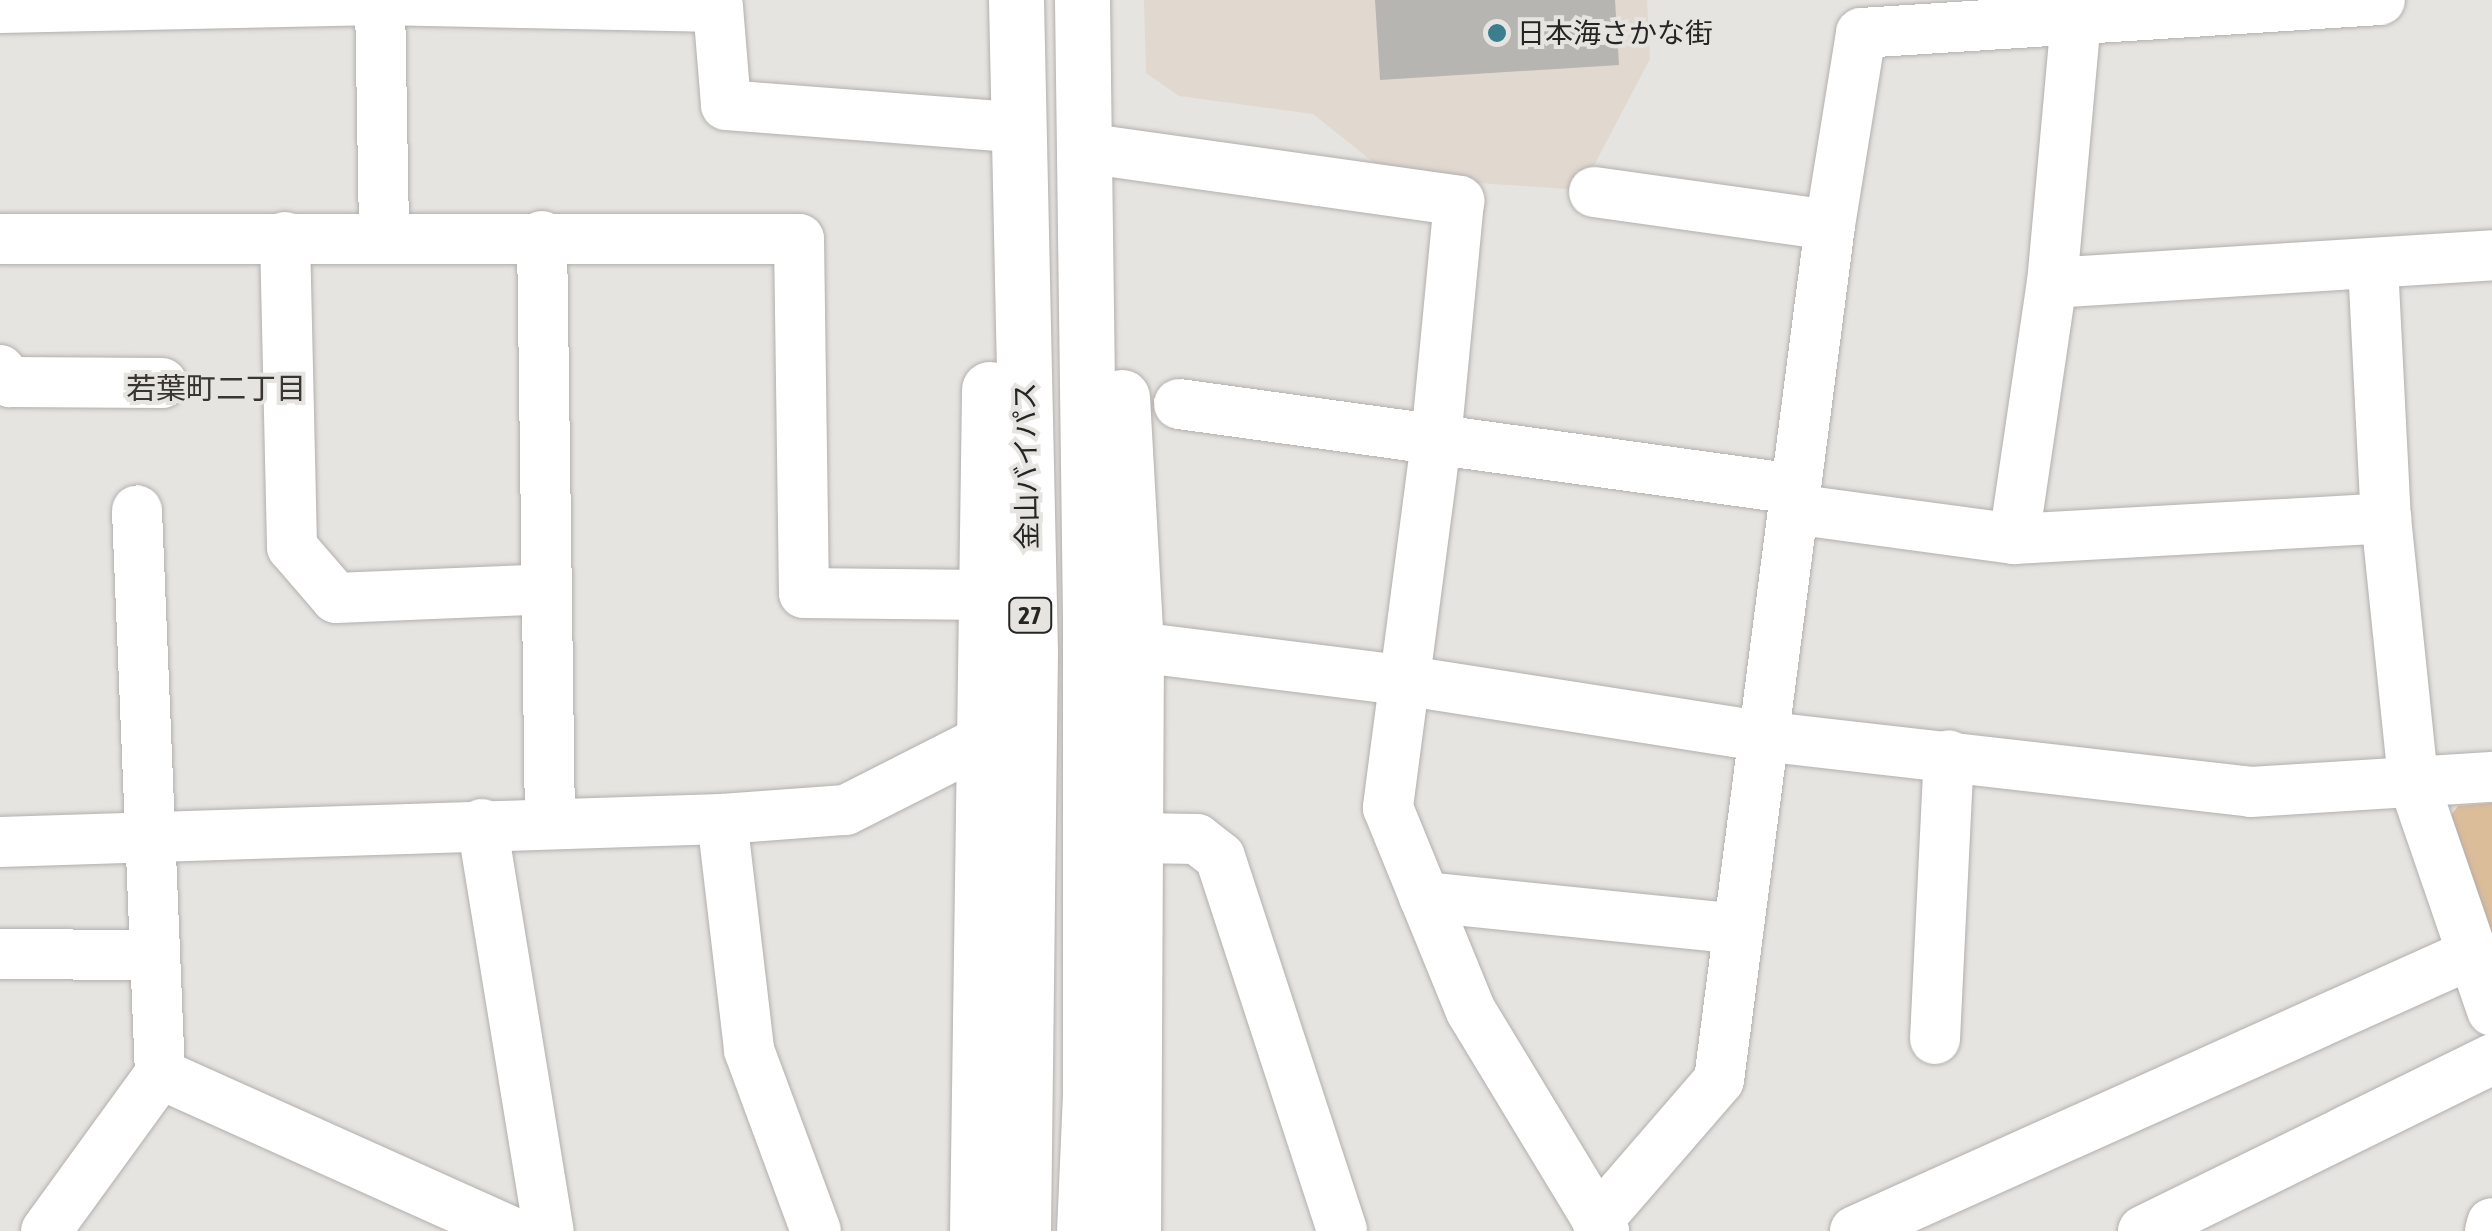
<!DOCTYPE html>
<html>
<head>
<meta charset="utf-8">
<style>
  body { margin:0 }
  #map { position:relative; width:2492px; height:1231px; overflow:hidden; background:#e6e4e1; font-family:"Asap Condensed","Noto Sans JP",sans-serif }
  div>[style] { position:absolute }
  [style*='--x'] { left:calc(var(--x)*1px); top:calc(var(--y)*1px); width:calc(var(--w)*1px); rotate:calc(var(--a)*1deg) }
  .built>* { inset:0; background:#e1d8d0 }
  .green>* { inset:0; background:#dcbd9a }
  .building>* { inset:0; background:#b7b5b2 }
  .roads { filter:drop-shadow(0 0 2px #b2afad) drop-shadow(0 0 2px #b2afad) }
  .minor>* { height:50px; margin:-25px; padding:0 25px; transform-origin:25px; border-radius:25px; background:#fff }
  .highway>* { height:55px; margin:-27.5px; padding:0 27.5px; transform-origin:27.5px; border-radius:27.5px; background:#fff }
  .dots>* { width:28px; height:28px; translate:-50% -50%; box-sizing:border-box; border:5px solid #e6e4e1; border-radius:50% }
  span { translate:-50% -50%; white-space:nowrap; text-align:center; line-height:1.15; -webkit-text-stroke:8px #e6e4e1; paint-order:stroke }
  .shield-label span { padding:2px 8px; background:#e6e4e1; border:2px solid; border-radius:8px; -webkit-text-stroke-width:0 }
  .shield-label { font-size:25px; color:#262523; font-weight:700 }
  .poi-label { font-size:28px; color:#262523 }
  .left { translate:0 -50%; text-align:left }
  .street-label { font-size:28px; color:#262523 }
  .neighbourhood-label { font-size:30px; color:#383533 }
</style>
</head>
<body>
<div id="map">
  <div class="built">
    <i style="clip-path:polygon(1144px 0,1647px 0,1650px 59px,1581px 190px,1392px 177px,1313px 114px,1179px 96px,1146px 73px)"></i>
  </div>
  <div class="green">
    <i style="clip-path:polygon(2492px 803px,2492px 943px,2445px 823px,2458px 806px)"></i>
  </div>
  <div class="building">
    <i style="clip-path:polygon(1375px 0,1615px 0,1619px 65px,1380px 80px)"></i>
  </div>
  <div class="roads">
    <div class="minor">
      <i style="--x:380;--y:0;--w:236;--a:89"></i>
      <i style="--x:0;--y:8;--w:380;--a:-1.2"></i>
      <i style="--x:380;--y:0;--w:338;--a:1.2"></i>
      <i style="--x:718;--y:7;--w:98;--a:85.3"></i>
      <i style="--x:726;--y:105;--w:271;--a:4.4"></i>
      <i style="--x:1105;--y:151;--w:358;--a:8"></i>
      <i style="--x:1459;--y:201;--w:242;--a:95.5"></i>
      <i style="--x:1436;--y:442;--w:369;--a:97.5"></i>
      <i style="--x:1388;--y:808;--w:219;--a:67.8"></i>
      <i style="--x:1471;--y:1011;--w:257;--a:58.8"></i>
      <i style="--x:1594;--y:192;--w:238;--a:8"></i>
      <i style="--x:542;--y:236;--w:587;--a:89.22"></i>
      <i style="--x:285;--y:237;--w:310;--a:88.7"></i>
      <i style="--x:292;--y:547;--w:67;--a:49.2"></i>
      <i style="--x:336;--y:598;--w:211;--a:-2.4"></i>
      <i style="--x:0;--y:239;--w:799;--a:0"></i>
      <i style="--x:799;--y:239;--w:354;--a:89.2"></i>
      <i style="--x:804;--y:593;--w:180;--a:0.6"></i>
      <i style="--x:2373;--y:265;--w:253;--a:87.1"></i>
      <i style="--x:2386;--y:518;--w:264;--a:84.1"></i>
      <i style="--x:2413;--y:781;--w:243;--a:71"></i>
      <i style="--x:2052;--y:283;--w:441;--a:-3.6"></i>
      <i style="--x:0;--y:370;--w:16;--a:50"></i>
      <i style="--x:10;--y:382;--w:152;--a:0.4"></i>
      <i style="--x:1179;--y:404;--w:622;--a:7.86"></i>
      <i style="--x:1793;--y:509;--w:223;--a:7.7"></i>
      <i style="--x:2014;--y:539;--w:373;--a:-3.2"></i>
      <i style="--x:2014;--y:539;--w:259;--a:-81.6"></i>
      <i style="--x:2052;--y:283;--w:284;--a:-84.8"></i>
      <i style="--x:1136;--y:647;--w:268;--a:7.1"></i>
      <i style="--x:1402;--y:680;--w:363;--a:8.9"></i>
      <i style="--x:1761;--y:736;--w:493;--a:6.5"></i>
      <i style="--x:2251;--y:792;--w:241;--a:-3.6"></i>
      <i style="--x:722;--y:819;--w:233;--a:83.3"></i>
      <i style="--x:749;--y:1050;--w:193;--a:69.7"></i>
      <i style="--x:482;--y:824;--w:412;--a:80.7"></i>
      <i style="--x:1137;--y:838;--w:60;--a:1"></i>
      <i style="--x:1197;--y:839;--w:29;--a:38"></i>
      <i style="--x:1220;--y:857;--w:393;--a:71.9"></i>
      <i style="--x:0;--y:842;--w:722;--a:-1.82"></i>
      <i style="--x:722;--y:819;--w:124;--a:-4.2"></i>
      <i style="--x:846;--y:810;--w:155;--a:-26.9"></i>
      <i style="--x:1424;--y:897;--w:316;--a:5.8"></i>
      <i style="--x:0;--y:954;--w:153;--a:0.4"></i>
      <i style="--x:1935;--y:1039;--w:284;--a:-87.2"></i>
      <i style="--x:160;--y:1074;--w:384;--a:24.2"></i>
      <i style="--x:1597;--y:1221;--w:186;--a:-49.1"></i>
      <i style="--x:1719;--y:1080;--w:862;--a:-82.6"></i>
      <i style="--x:1830;--y:225;--w:194;--a:-80.8"></i>
      <i style="--x:1861;--y:33;--w:520;--a:-3.64"></i>
      <i style="--x:46;--y:1231;--w:194;--a:-54"></i>
      <i style="--x:160;--y:1074;--w:564;--a:-92.34"></i>
      <i style="--x:1855;--y:1231;--w:675;--a:-24.21"></i>
      <i style="--x:2143;--y:1231;--w:389;--a:-26.2"></i>
      <i style="--x:2490;--y:1231;--w:8;--a:-76"></i>
    </div>
    <div class="highway">
      <i style="--x:1016;--y:0;--w:651;--a:88.77"></i>
      <i style="--x:1030;--y:651;--w:580;--a:90.69"></i>
      <i style="--x:1082;--y:0;--w:621;--a:89.26"></i>
      <i style="--x:1090;--y:621;--w:473;--a:90"></i>
      <i style="--x:1090;--y:1094;--w:137;--a:92.5"></i>
      <i style="--x:1122;--y:397;--w:250;--a:86.8"></i>
      <i style="--x:1136;--y:647;--w:584;--a:90.29"></i>
      <i style="--x:977;--y:1231;--w:842;--a:-89.18"></i>
    </div>
  </div>
  <div class="dots">
    <i style="left:1497px;top:33px;background:#3b7e8e"></i>
  </div>
  <div class="shield-label">
    <span style="left:1030px;top:615px">27</span>
  </div>
  <div class="poi-label">
    <span class="left" style="left:1517px;top:33px">日本海さかな街</span>
  </div>
  <div class="street-label">
    <span style="left:1026px;top:466px;rotate:-91deg">金山バイパス</span>
  </div>
  <div class="neighbourhood-label">
    <span style="left:216px;top:388px">若葉町二丁目</span>
  </div>
</div>
</body>
</html>
